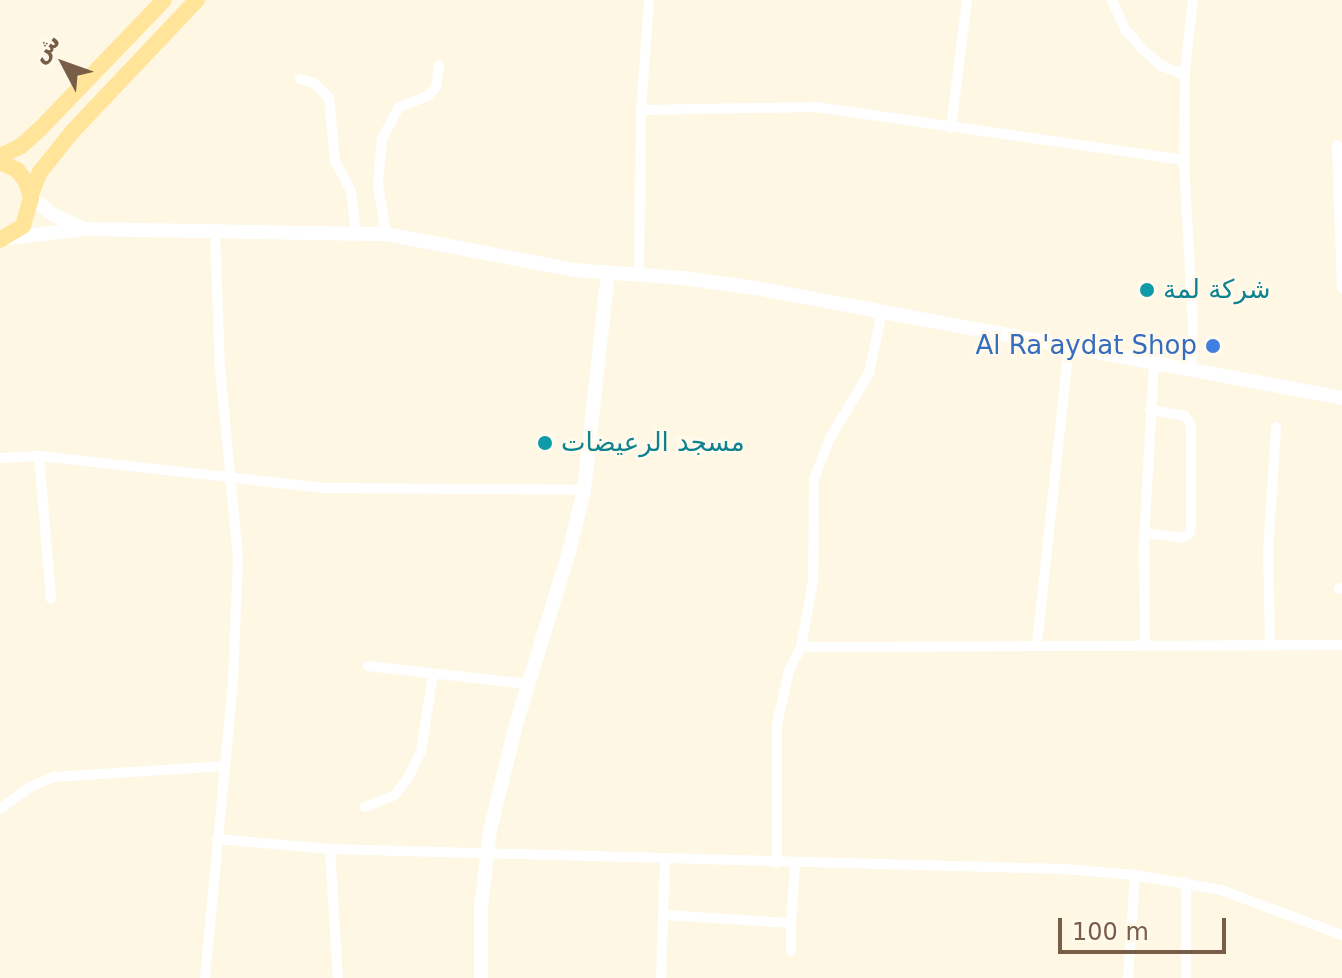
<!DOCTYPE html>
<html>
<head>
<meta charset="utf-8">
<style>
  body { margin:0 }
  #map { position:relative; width:1342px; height:978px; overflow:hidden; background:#fef7e4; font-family:"DejaVu Sans","Noto Naskh Arabic",sans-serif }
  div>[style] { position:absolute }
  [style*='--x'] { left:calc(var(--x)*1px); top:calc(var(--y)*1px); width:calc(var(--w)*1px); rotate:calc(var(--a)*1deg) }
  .street>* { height:10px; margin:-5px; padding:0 5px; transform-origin:5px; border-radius:5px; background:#fff }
  .secondary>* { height:14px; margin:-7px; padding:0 7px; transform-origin:7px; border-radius:7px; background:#fff }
  .primary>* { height:16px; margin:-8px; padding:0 8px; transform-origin:8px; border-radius:8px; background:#ffe49a }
  .dots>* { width:22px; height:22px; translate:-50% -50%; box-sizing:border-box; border:4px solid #fffaec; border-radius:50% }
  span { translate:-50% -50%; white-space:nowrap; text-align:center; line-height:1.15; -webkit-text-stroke:6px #fffaec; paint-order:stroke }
  .culture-label { font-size:26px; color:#0d838f }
  .left { translate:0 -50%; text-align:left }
  .shop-label { font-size:26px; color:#366cbe }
  .right { translate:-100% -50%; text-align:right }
  .north { position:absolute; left:24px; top:24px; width:80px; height:80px; -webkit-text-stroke:6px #fffaec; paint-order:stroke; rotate:311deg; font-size:22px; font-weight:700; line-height:32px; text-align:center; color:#795e47 }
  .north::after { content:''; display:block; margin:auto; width:28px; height:36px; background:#795e47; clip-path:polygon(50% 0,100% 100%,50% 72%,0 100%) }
  .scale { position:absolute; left:1058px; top:918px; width:168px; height:36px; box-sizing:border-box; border:4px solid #795e47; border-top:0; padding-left:10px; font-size:24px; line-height:28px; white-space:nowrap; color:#795e47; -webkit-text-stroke:6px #fffaec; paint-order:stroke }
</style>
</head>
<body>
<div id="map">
  <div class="street">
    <i style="--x:1112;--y:0;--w:32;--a:66"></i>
    <i style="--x:1125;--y:29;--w:28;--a:49"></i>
    <i style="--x:1143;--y:50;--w:25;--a:40"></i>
    <i style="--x:1162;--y:66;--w:25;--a:21"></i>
    <i style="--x:300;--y:79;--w:15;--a:16"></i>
    <i style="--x:314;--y:83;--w:21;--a:45"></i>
    <i style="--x:329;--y:98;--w:63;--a:84.6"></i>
    <i style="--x:335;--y:161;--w:34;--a:62"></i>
    <i style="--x:351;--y:191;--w:41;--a:83"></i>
    <i style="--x:641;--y:110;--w:175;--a:-1"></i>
    <i style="--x:816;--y:107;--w:372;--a:8.2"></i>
    <i style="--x:951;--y:128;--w:129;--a:-82.9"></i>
    <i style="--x:1337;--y:145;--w:143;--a:88"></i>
    <i style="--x:386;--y:234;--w:51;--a:-99.1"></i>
    <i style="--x:378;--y:184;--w:45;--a:-84.9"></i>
    <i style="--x:382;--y:139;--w:36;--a:-62"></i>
    <i style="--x:399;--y:107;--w:31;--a:-21"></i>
    <i style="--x:428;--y:96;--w:12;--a:-48"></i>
    <i style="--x:436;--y:87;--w:22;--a:-82"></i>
    <i style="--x:639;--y:275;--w:165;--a:-89.3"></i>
    <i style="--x:641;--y:110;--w:110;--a:-85.8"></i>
    <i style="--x:1191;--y:370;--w:43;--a:-87.3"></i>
    <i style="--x:1193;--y:327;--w:167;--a:-93.1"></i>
    <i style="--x:1184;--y:160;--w:90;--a:-89.4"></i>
    <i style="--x:1185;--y:70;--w:70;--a:-83.5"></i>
    <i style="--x:39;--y:456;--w:143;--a:85.2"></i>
    <i style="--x:0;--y:458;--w:39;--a:-3"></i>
    <i style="--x:39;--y:456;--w:289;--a:6.4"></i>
    <i style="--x:326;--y:488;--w:258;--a:0.4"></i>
    <i style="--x:1144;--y:533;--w:38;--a:7"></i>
    <i style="--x:1182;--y:538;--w:9;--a:-32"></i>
    <i style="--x:1190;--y:533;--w:5;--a:-79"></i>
    <i style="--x:1191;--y:528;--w:103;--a:-90"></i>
    <i style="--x:1191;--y:425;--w:11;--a:-124"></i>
    <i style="--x:1185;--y:416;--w:36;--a:-170"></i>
    <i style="--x:1339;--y:589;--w:3;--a:-18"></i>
    <i style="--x:1037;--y:644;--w:299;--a:-83.9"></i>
    <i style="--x:1145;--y:644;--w:102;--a:-90.6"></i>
    <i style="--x:1144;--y:542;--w:179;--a:-86.8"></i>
    <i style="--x:1270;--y:644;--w:92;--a:-91.2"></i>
    <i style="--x:1268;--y:552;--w:125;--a:-86.3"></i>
    <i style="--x:801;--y:647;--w:541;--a:-0.21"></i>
    <i style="--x:368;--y:666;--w:161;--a:6.4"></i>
    <i style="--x:365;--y:807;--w:32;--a:-22"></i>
    <i style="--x:395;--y:795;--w:21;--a:-53"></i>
    <i style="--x:408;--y:778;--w:30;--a:-64"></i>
    <i style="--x:421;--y:751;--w:78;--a:-81.1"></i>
    <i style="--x:0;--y:809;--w:37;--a:-36"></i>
    <i style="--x:30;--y:787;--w:26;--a:-23"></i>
    <i style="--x:54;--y:777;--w:170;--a:-3.7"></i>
    <i style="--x:217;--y:839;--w:113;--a:5.1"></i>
    <i style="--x:330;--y:849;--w:735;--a:1.56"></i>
    <i style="--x:1065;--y:869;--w:70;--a:4.9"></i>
    <i style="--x:1135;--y:875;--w:87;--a:9.9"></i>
    <i style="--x:1221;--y:890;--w:129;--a:20.4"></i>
    <i style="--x:330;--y:849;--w:129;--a:86.5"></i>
    <i style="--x:777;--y:863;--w:138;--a:-90"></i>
    <i style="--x:777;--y:725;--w:56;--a:-77.7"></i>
    <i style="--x:789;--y:670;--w:26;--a:-62"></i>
    <i style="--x:801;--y:647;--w:66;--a:-79.5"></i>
    <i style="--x:813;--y:582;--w:103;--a:-89.4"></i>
    <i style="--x:814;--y:479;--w:44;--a:-68.7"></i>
    <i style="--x:830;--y:438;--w:76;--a:-59"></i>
    <i style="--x:869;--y:373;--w:62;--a:-78"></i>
    <i style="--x:1186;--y:882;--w:96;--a:90"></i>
    <i style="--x:664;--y:915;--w:127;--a:3.6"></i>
    <i style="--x:791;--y:923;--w:59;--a:-86.1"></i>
    <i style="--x:791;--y:951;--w:28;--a:-90"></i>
    <i style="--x:205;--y:978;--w:298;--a:-84.6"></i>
    <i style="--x:233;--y:681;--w:123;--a:-87.7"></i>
    <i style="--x:238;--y:558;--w:191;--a:-95.4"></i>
    <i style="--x:220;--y:368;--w:138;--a:-92.1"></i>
    <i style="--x:661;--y:978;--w:118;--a:-88.1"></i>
    <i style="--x:1128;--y:978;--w:103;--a:-86.1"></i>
  </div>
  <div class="secondary">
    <i style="--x:31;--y:198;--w:29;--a:36"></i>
    <i style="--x:54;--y:215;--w:31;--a:25"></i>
    <i style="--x:8;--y:238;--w:79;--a:-6.6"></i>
    <i style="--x:86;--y:229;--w:300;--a:1"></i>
    <i style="--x:386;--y:234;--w:191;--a:10.8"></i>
    <i style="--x:574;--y:270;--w:109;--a:4.2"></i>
    <i style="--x:683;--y:278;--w:74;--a:7.8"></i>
    <i style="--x:756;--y:288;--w:596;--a:10.63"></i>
    <i style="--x:481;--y:978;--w:70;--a:-90"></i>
    <i style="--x:481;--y:908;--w:79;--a:-83.4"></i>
    <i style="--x:490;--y:830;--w:112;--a:-76.1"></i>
    <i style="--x:517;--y:721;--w:177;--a:-72.9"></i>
    <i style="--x:569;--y:552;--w:64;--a:-76.4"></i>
    <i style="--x:584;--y:490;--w:218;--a:-83.7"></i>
  </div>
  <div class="primary">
    <i style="--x:0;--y:156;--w:23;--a:-25"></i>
    <i style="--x:21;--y:146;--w:24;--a:-42"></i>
    <i style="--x:39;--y:130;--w:180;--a:-46.1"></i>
    <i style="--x:0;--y:162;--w:19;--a:25"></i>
    <i style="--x:17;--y:170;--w:14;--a:51"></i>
    <i style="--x:26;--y:181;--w:18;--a:74"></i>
    <i style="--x:31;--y:198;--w:29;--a:106"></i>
    <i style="--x:23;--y:226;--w:27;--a:149"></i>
    <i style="--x:31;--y:194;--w:24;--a:-68"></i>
    <i style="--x:40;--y:172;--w:51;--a:-51.3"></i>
    <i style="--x:72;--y:132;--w:182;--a:-46.6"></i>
  </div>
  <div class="dots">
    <i style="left:1147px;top:290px;background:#0f9aa8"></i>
    <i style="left:1213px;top:346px;background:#3f7fe0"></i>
    <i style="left:545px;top:443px;background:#0f9aa8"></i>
  </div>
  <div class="culture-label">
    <span class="left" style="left:1163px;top:290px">شركة لمة</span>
    <span class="left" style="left:561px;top:443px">مسجد الرعيضات</span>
  </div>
  <div class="shop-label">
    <span class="right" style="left:1197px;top:346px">Al Ra'aydat Shop</span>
  </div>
  <div class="north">ش</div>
  <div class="scale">100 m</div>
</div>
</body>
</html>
